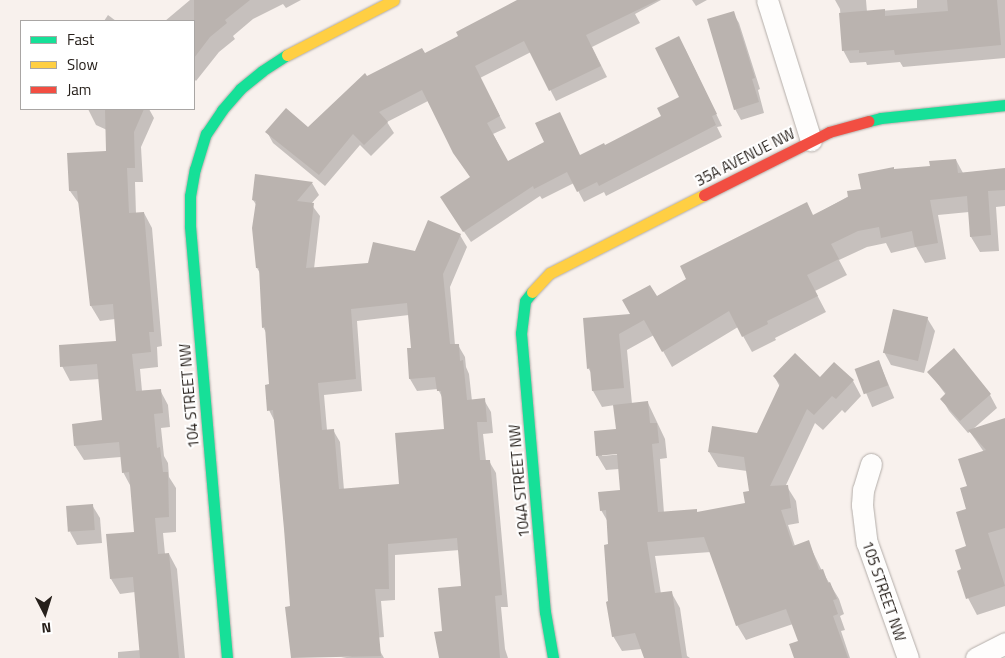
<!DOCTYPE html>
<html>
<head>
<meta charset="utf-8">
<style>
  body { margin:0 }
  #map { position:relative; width:1005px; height:658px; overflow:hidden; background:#f8f1ed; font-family:"Titillium Web",sans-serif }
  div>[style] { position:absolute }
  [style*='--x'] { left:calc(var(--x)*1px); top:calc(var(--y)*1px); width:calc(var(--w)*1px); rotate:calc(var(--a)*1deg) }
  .shadow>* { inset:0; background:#0003; transform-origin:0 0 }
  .building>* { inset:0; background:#bab3af; transform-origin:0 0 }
  .roads { filter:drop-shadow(0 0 1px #b3ada9) drop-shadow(0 0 1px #b3ada9) }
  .street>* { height:21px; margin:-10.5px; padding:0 10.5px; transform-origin:10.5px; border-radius:10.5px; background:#fefdfc }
  .fast>* { height:11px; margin:-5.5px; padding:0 5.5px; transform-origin:5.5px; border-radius:5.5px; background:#16e098 }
  .slow>* { height:11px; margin:-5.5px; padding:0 5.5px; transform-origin:5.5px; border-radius:5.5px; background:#ffcf43 }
  .jam>* { height:11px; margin:-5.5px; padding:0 5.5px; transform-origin:5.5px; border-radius:5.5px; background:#f24e42 }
  span { translate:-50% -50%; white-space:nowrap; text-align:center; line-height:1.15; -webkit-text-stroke:4px #fff; paint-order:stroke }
  .street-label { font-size:15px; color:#27201b }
  .legend { position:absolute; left:20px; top:20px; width:175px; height:90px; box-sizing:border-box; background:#fff; border:1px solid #a9a6a4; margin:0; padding:6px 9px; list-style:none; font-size:15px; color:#27201b }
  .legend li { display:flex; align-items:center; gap:10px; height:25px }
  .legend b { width:25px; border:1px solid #a9a6a4 }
  .north { position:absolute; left:20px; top:588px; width:50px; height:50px; -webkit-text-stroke:4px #fff; paint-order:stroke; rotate:175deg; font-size:14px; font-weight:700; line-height:20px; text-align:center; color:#27201b }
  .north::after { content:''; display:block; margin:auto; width:18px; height:22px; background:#27201b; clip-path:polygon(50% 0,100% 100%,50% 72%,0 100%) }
</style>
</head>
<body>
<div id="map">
  <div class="shadow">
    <i style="clip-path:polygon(190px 0,301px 0,286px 8px,283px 4px,253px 19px,233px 36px,235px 39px,219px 52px,196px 81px,194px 79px,194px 21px,165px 21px)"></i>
    <i style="clip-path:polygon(521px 0,661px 0,635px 14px,640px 23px,592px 47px,607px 77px,556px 101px,531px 52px,480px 78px,506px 128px,493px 134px,508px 163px,580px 156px,605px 147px,663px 117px,680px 97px,685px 49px,722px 126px,717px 127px,722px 137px,606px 196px,604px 192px,584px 202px,574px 183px,542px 199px,540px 196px,471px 242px,448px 208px,471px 178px,428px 101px,387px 122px,394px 133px,371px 156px,360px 145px,325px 186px,273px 143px,267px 132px,308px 129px,367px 77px,425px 54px,459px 37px)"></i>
    <i style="clip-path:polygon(692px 0,707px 0,696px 6px)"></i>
    <i style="clip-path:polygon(835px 0,866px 0,867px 12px,917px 8px,917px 0,1005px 0,1005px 58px,903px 67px,900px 62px,867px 65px,866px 62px,850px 63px,843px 50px,840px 9px)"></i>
    <i style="clip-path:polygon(733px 13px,739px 23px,760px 89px,758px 90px,764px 113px,741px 120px,735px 109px)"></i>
    <i style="clip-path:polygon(108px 15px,116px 21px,104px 21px)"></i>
    <i style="clip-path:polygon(88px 109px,149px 109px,154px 118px,141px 147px,143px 182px,135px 182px,136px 214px,144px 213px,152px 228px,162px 346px,157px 347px,158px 367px,140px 369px,142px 391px,160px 390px,168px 405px,170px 427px,161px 428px,164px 456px,168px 463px,169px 477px,176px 488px,176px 532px,163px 533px,165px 554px,169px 554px,177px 569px,185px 658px,118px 658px,118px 652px,141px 650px,135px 592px,120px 594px,111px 579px,108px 535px,136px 533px,131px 487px,123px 472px,121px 457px,84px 460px,75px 446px,104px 422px,100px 379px,70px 381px,62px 366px,117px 342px,115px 319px,100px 321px,91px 306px,80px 205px,70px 191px,108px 153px,107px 130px,96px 125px)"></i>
    <i style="clip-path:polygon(evenodd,956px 160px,963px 173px,1005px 169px,1005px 206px,996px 207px,999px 251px,980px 252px,971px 237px,969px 212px,938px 215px,946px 259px,925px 263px,916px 247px,891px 253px,886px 243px,867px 247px,839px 260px,847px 275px,815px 291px,826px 312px,775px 338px,776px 340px,752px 352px,738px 327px,672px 367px,654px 335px,627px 350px,632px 404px,648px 403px,665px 439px,667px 458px,660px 459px,664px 513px,696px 510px,698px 513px,746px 504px,750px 492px,747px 471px,718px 467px,709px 452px,758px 435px,780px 387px,774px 376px,853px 381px,861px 396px,845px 413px,842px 410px,823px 430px,815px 423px,786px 485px,796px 501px,799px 523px,788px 525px,795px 546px,808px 542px,822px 571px,839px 599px,844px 614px,840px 616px,845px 630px,841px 631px,850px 658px,795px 658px,800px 642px,793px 624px,746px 640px,737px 625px,711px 552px,655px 556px,661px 594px,671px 592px,680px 608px,687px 656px,690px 658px,645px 658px,642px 649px,622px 651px,613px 636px,610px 602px,608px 522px,601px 510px,621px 491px,619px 469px,606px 470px,597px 455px,617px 430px,615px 405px,602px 407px,593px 391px,592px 374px,588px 368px,632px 315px,656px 297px,813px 216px,894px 171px,931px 167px,956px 160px,623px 452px,623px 454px,602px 456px,602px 454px,623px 452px)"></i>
    <i style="clip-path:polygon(evenodd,256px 176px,312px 183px,319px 195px,311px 204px,320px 216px,314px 269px,369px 264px,416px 252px,460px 235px,467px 247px,450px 287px,455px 345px,458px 345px,465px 357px,466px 367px,469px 374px,472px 401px,484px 400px,491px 412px,493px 433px,483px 434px,486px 461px,489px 461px,496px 473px,508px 607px,501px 607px,505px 649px,508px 658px,440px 658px,444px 632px,462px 587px,460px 550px,395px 555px,395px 600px,381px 601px,384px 637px,295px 645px,275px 422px,269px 410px,270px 386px,267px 334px,263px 327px,261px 275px,257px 268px,254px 228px,257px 206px,253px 200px,256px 176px,409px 315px,412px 349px,408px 349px,410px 379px,417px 391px,438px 389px,443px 399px,445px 430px,400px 485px,344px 490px,340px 442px,333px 430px,327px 430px,324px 395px,362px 391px,357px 321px,409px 315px)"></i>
    <i style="clip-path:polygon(927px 318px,935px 331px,924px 373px,891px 365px,884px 352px)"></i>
    <i style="left:879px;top:362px;width:39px;height:24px;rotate:67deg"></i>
    <i style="clip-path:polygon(929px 372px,978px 381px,990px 395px,997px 408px,972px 430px,1005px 425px,1005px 606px,977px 615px,968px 598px,962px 570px,967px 547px,968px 487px,984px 452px,970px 432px,968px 433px,949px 411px,942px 399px,946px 395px)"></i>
    <i style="clip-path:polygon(92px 505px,100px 518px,102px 543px,77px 545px,70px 532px)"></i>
    <i style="clip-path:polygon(380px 651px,384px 658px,341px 658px)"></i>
  </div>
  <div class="building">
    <i style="clip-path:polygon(194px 0,250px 0,225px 20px,227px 23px,210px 37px,194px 58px)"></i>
    <i style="clip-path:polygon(517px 0,658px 0,586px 35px,601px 66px,549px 91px,524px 41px,475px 66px,500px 116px,487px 123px,508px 161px,544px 142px,535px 123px,560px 112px,580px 155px,604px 143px,605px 145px,661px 116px,657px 108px,679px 97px,655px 48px,679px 36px,717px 114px,712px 116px,716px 125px,599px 186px,597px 182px,577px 192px,567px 172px,534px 189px,533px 186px,463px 232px,440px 197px,470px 177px,453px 153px,422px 90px,379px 112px,388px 122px,364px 145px,353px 134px,319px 175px,265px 132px,286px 108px,308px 127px,365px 73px,367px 76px,422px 48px,425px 53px,458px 36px,456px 32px)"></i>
    <i style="clip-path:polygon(947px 0,997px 0,1001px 45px,895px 55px,894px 50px,859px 53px,859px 50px,842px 51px,839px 13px,885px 9px,885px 16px,948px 11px)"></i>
    <i style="clip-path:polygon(734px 11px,755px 78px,752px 79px,759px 102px,734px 110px,707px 19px)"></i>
    <i style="clip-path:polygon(105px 109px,144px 109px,134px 132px,135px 168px,127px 168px,129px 213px,144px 212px,154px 332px,149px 332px,151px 352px,132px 354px,136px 391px,161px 389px,163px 413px,154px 414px,157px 448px,160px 447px,163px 472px,168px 472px,169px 517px,155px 518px,158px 554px,169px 553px,179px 658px,140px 658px,133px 577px,110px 579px,106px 534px,134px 532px,129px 472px,122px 473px,119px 442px,74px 446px,72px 424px,102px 420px,97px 364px,60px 367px,59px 345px,116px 341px,113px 304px,90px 306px,77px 191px,69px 191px,67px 153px,106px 151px)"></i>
    <i style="clip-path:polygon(956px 159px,958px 173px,1005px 168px,1005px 190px,988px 191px,991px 235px,970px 237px,967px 196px,930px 200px,938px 243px,915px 247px,912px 231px,881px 238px,879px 227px,858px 231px,831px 244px,839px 259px,807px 275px,818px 296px,767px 321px,768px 324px,742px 337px,729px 311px,662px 352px,644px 320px,619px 334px,624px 388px,592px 391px,590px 368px,587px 369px,583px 318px,630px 314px,622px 300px,650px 285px,657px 296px,686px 279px,680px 266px,807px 202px,813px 215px,848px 197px,847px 191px,861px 189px,858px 174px,894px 167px,894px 169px,930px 166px,929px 161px)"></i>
    <i style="clip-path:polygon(evenodd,255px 174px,313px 182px,297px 201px,314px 203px,306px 268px,368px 263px,373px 242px,415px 251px,428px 220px,461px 234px,443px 274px,450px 344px,459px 344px,460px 361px,463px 360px,467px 400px,485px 398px,487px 422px,477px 422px,480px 460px,490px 460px,502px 595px,495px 596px,500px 658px,439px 658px,434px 632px,442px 631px,438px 588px,461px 586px,457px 538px,388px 544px,389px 589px,375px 589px,381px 656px,291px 658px,285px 607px,290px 606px,284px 529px,273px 410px,267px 411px,265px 385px,269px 384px,265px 327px,262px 328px,259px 268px,256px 268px,252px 228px,256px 201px,252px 200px,255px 174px,407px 303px,411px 348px,407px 348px,409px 379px,435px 377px,437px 391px,441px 391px,444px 429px,395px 433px,399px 484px,339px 489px,334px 429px,322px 430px,318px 383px,356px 379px,351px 309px,407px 303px)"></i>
    <i style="left:893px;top:309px;width:36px;height:45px;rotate:13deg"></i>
    <i style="clip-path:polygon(954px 348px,991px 394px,960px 421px,940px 399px,946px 393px,927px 372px)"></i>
    <i style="clip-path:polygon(795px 353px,820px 377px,834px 362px,854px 380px,836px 399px,832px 396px,814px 415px,807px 409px,770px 486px,788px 485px,791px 508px,781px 510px,793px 546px,809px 540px,819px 570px,823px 569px,828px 583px,830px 582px,837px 599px,833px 600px,838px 614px,833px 616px,848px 658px,794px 658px,789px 644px,798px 641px,786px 609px,736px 626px,704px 537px,647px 542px,655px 593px,672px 591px,682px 658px,644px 658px,635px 633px,612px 637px,606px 602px,608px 601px,604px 545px,608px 544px,606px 510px,600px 511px,598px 492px,620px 490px,617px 454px,596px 456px,594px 431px,616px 429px,613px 405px,648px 401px,650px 423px,657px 423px,659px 443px,652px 444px,658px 512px,697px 509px,697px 512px,745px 503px,743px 492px,749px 491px,744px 457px,708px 452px,712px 426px,757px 433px,780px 384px,773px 376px)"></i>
    <i style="left:879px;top:360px;width:27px;height:26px;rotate:70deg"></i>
    <i style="clip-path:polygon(1005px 418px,1005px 528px,988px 533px,1005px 586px,966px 599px,957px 571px,961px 569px,955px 550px,966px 546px,956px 512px,966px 509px,960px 488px,967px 486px,958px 459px,986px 450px,968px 430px)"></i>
    <i style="left:93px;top:504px;width:26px;height:27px;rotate:86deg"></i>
  </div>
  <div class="roads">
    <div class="street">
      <i style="--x:767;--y:0;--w:147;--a:72.6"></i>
      <i style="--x:871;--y:464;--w:27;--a:107"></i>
      <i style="--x:863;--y:490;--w:15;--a:94"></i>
      <i style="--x:862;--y:505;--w:38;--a:83"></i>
      <i style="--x:867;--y:543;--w:122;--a:70.4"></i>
      <i style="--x:976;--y:658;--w:33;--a:-27"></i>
    </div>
    <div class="fast">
      <i style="--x:869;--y:121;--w:12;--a:-14"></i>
      <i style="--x:881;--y:118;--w:125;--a:-6"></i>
      <i style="--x:532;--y:292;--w:11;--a:128"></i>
      <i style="--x:525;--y:301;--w:32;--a:97"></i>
      <i style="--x:521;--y:333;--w:280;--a:85.1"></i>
      <i style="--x:545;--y:612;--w:47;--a:80.1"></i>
      <i style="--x:227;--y:658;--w:434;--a:-94.9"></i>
      <i style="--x:190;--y:226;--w:30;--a:-90"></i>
      <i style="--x:190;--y:196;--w:27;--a:-80"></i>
      <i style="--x:195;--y:169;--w:37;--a:-73"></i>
      <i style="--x:206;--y:134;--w:29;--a:-56"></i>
      <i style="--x:222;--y:110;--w:28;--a:-49"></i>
      <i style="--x:240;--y:89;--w:28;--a:-39"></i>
      <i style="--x:262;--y:71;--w:30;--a:-33"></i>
    </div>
    <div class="slow">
      <i style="--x:287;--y:55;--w:120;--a:-27.2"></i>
      <i style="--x:532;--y:292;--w:26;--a:-47"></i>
      <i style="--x:550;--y:273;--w:173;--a:-26.9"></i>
    </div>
    <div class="jam">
      <i style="--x:704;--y:195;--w:140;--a:-26.7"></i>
      <i style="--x:829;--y:132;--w:41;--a:-15.4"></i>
    </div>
  </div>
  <div class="street-label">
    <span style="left:745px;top:157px;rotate:-27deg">35A AVENUE NW</span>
    <span style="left:189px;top:396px;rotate:-95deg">104 STREET NW</span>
    <span style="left:519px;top:481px;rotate:-95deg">104A STREET NW</span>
    <span style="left:884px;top:591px;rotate:71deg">105 STREET NW</span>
  </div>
  <ul class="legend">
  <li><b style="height:6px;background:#16e098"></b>Fast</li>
  <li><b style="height:6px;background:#ffcf43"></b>Slow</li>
  <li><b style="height:6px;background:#f24e42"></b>Jam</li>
  </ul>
  <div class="north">N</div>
</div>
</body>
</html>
